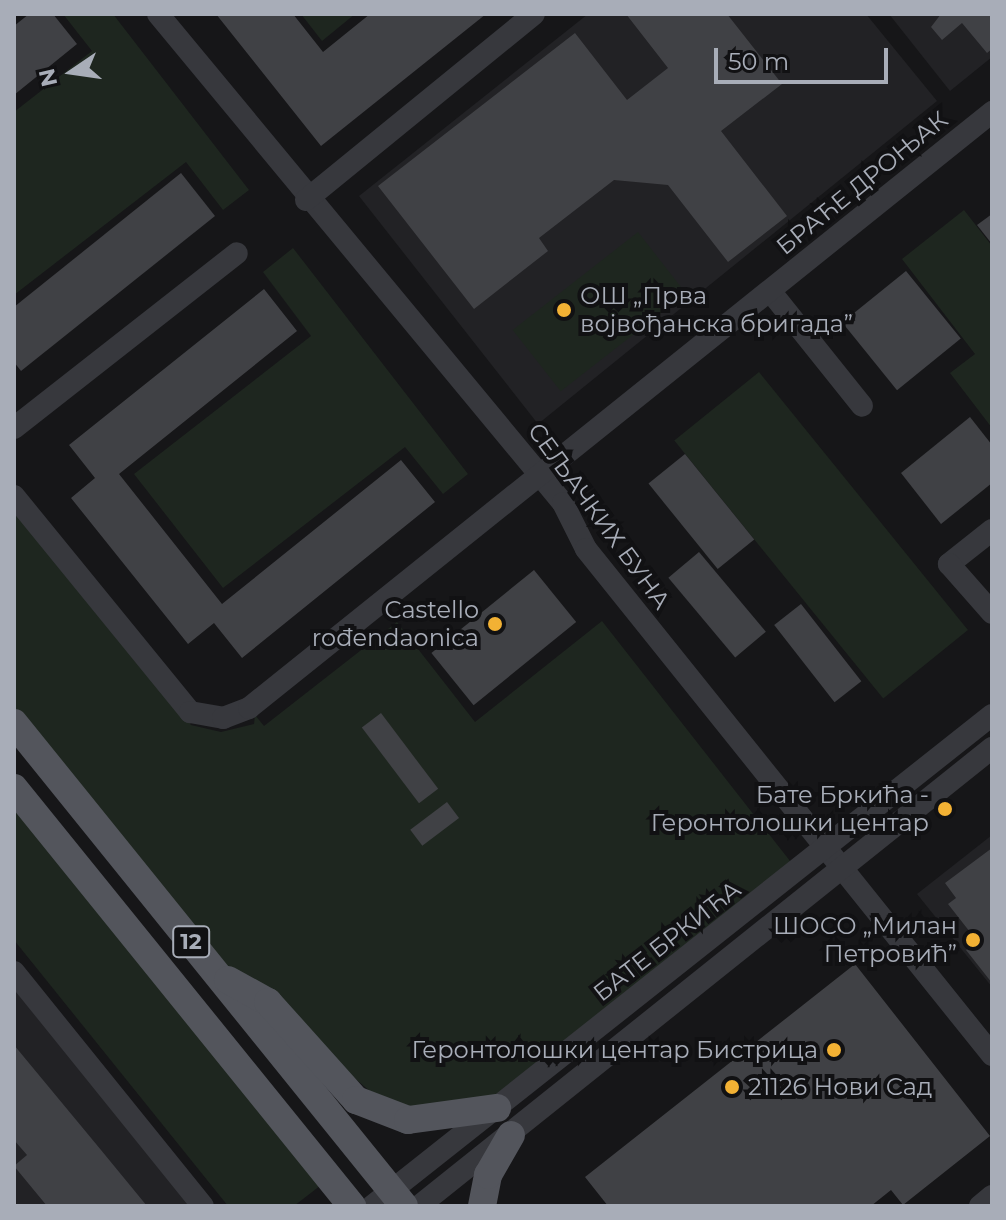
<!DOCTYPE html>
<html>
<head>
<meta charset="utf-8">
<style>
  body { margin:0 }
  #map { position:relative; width:1006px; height:1220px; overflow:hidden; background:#161618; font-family:Montserrat,sans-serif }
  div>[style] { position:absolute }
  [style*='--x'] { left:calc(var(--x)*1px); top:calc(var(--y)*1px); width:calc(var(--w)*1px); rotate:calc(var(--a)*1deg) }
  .built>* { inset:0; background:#222225 }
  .green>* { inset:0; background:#1e261f; transform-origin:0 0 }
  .building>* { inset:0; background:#404145; transform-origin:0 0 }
  .minor>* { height:22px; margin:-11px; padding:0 11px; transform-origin:11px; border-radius:11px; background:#37383d }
  .major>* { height:28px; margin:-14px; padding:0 14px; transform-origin:14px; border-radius:14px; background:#53555c }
  .dots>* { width:22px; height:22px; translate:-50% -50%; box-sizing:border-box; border:4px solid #111113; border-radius:50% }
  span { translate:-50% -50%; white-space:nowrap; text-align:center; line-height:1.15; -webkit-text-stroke:8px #111113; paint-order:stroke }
  .shield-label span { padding:2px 6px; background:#111113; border:2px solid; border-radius:6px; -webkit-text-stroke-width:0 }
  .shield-label { font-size:22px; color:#a8adb8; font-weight:700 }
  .street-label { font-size:24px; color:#a8adb8 }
  .poi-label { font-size:24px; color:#a8adb8 }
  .left { translate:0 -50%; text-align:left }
  .right { translate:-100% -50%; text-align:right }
  .frame { position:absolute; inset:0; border:16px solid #a8adb8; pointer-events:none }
  .north { position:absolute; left:32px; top:32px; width:80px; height:80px; -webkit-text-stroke:6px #111113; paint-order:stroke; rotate:257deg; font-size:22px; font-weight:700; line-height:32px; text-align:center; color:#a8adb8 }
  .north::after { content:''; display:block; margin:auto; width:28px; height:36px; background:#a8adb8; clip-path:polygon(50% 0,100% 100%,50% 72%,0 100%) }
  .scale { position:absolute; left:714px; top:48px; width:174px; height:36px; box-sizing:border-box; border:4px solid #a8adb8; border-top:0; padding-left:10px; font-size:24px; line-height:28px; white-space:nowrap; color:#a8adb8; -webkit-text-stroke:6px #111113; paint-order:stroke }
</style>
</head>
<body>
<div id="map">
  <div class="built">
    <i style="clip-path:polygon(588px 14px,866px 14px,937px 101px,538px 424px,359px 196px)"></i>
    <i style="clip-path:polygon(889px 14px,992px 14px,992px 57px,950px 91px)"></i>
    <i style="clip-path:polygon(992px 835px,992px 987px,917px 894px)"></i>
    <i style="clip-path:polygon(14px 981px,196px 1206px,14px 1206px)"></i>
  </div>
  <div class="green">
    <i style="clip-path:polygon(63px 14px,113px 14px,249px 190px,223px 210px,186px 162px,14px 295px,14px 112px,92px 51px)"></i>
    <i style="clip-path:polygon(301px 14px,355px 14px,322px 41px)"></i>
    <i style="clip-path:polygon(964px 210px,992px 246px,992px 428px,950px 373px,975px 354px,902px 259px)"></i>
    <i style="left:638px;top:232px;width:78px;height:159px;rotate:52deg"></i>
    <i style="clip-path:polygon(293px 248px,468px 474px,443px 494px,405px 447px,223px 588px,134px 474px,311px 336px,263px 272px)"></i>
    <i style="left:759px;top:372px;width:332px;height:109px;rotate:51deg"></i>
    <i style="clip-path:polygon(14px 506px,191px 725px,221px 732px,254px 724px,255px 715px,264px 726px,397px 622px,475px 722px,602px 621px,794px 866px,494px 1102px,417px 1110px,383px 1102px,218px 964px,14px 710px)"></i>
    <i style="clip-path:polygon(14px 798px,325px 1182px,294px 1206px,228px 1206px,14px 940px)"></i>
  </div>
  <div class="building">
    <i style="clip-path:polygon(29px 14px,53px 14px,77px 44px,14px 95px,14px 26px)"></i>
    <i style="clip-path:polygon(216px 14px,293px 14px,323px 52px,370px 14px,486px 14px,321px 146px)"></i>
    <i style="clip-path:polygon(626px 14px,727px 14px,782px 84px,721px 131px,787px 216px,728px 262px,668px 185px,614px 180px,539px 238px,548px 251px,474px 309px,378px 186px,575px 33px,627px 100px,668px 68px)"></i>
    <i style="clip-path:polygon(941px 14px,992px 14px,992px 49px,987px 53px,962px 23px,942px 40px,931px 27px)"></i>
    <i style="clip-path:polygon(181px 173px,215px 216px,21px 371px,14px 362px,14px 307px)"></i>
    <i style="clip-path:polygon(992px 214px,992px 244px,977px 225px)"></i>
    <i style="left:906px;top:271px;width:87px;height:82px;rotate:51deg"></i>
    <i style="clip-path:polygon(264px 289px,297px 331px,119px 474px,222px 604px,401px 460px,435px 502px,242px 658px,214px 623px,188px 644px,71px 498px,95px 478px,69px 445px)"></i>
    <i style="clip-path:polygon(970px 417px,992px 445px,992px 483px,941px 524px,901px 473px)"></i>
    <i style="left:685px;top:454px;width:110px;height:47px;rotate:51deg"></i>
    <i style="left:699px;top:552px;width:104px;height:40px;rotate:50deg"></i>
    <i style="left:534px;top:570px;width:67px;height:132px;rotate:51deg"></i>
    <i style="left:801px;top:604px;width:98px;height:34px;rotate:52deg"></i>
    <i style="left:381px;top:713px;width:95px;height:24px;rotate:53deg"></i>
    <i style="left:447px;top:802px;width:20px;height:46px;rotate:53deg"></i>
    <i style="clip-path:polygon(992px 848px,992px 983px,966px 950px,977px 941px,948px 904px,956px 898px,945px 883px)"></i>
    <i style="clip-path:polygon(855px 964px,990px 1136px,903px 1205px,891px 1190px,871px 1206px,608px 1206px,585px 1177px)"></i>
    <i style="clip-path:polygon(14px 1045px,101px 1150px,147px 1206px,47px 1206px,14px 1166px,27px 1155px,14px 1140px)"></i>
  </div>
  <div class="minor">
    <i style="--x:158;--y:14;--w:635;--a:50.37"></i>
    <i style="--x:563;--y:503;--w:51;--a:63.4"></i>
    <i style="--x:586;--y:549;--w:649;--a:51.26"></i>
    <i style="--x:306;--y:200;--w:294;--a:-39.2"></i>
    <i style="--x:770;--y:291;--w:147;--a:51.3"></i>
    <i style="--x:14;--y:428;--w:283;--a:-38.1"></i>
    <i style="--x:14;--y:496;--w:279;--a:50.8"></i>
    <i style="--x:190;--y:712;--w:34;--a:10"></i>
    <i style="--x:223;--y:718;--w:28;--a:-21"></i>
    <i style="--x:249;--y:708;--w:953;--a:-38.73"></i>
    <i style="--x:992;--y:530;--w:55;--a:141.7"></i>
    <i style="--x:949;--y:564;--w:65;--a:48.7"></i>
    <i style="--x:14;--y:972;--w:301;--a:51.1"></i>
    <i style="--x:372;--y:1206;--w:791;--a:-38.38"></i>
    <i style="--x:419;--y:1206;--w:734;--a:-38.64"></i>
    <i style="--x:980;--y:1206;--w:16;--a:-40"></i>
  </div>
  <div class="major">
    <i style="--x:14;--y:723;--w:621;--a:51.08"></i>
    <i style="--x:14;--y:788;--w:538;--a:51.04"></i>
    <i style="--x:228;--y:980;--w:46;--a:28.8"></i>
    <i style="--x:268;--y:1002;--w:132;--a:48.1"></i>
    <i style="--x:356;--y:1100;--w:56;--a:21"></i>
    <i style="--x:408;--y:1120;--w:90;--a:-7.7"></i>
    <i style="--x:482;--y:1206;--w:32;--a:-79"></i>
    <i style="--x:488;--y:1175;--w:46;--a:-60.1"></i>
  </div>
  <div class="dots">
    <i style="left:564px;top:310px;background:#f2b134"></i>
    <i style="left:495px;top:624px;background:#f2b134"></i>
    <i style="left:945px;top:809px;background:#f2b134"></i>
    <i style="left:973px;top:940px;background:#f2b134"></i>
    <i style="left:834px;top:1050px;background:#f2b134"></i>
    <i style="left:732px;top:1087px;background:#f2b134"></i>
  </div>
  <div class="shield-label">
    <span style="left:191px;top:942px">12</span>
  </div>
  <div class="street-label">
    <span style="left:862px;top:183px;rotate:-39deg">БРАЋЕ ДРОЊАК</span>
    <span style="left:599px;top:516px;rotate:54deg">СЕЉАЧКИХ БУНА</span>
    <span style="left:667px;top:941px;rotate:-38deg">БАТЕ БРКИЋА</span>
  </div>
  <div class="poi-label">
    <span class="left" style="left:580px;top:310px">ОШ „Прва<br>војвођанска бригада”</span>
    <span class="right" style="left:479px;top:624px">Castello<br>rođendaonica</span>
    <span class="right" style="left:929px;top:809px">Бате Бркића -<br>Геронтолошки центар</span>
    <span class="right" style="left:957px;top:940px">ШОСО „Милан<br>Петровић”</span>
    <span class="right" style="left:818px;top:1050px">Геронтолошки центар Бистрица</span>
    <span class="left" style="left:748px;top:1087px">21126 Нови Сад</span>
  </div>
  <div class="frame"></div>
  <div class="north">N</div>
  <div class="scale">50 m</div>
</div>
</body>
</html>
